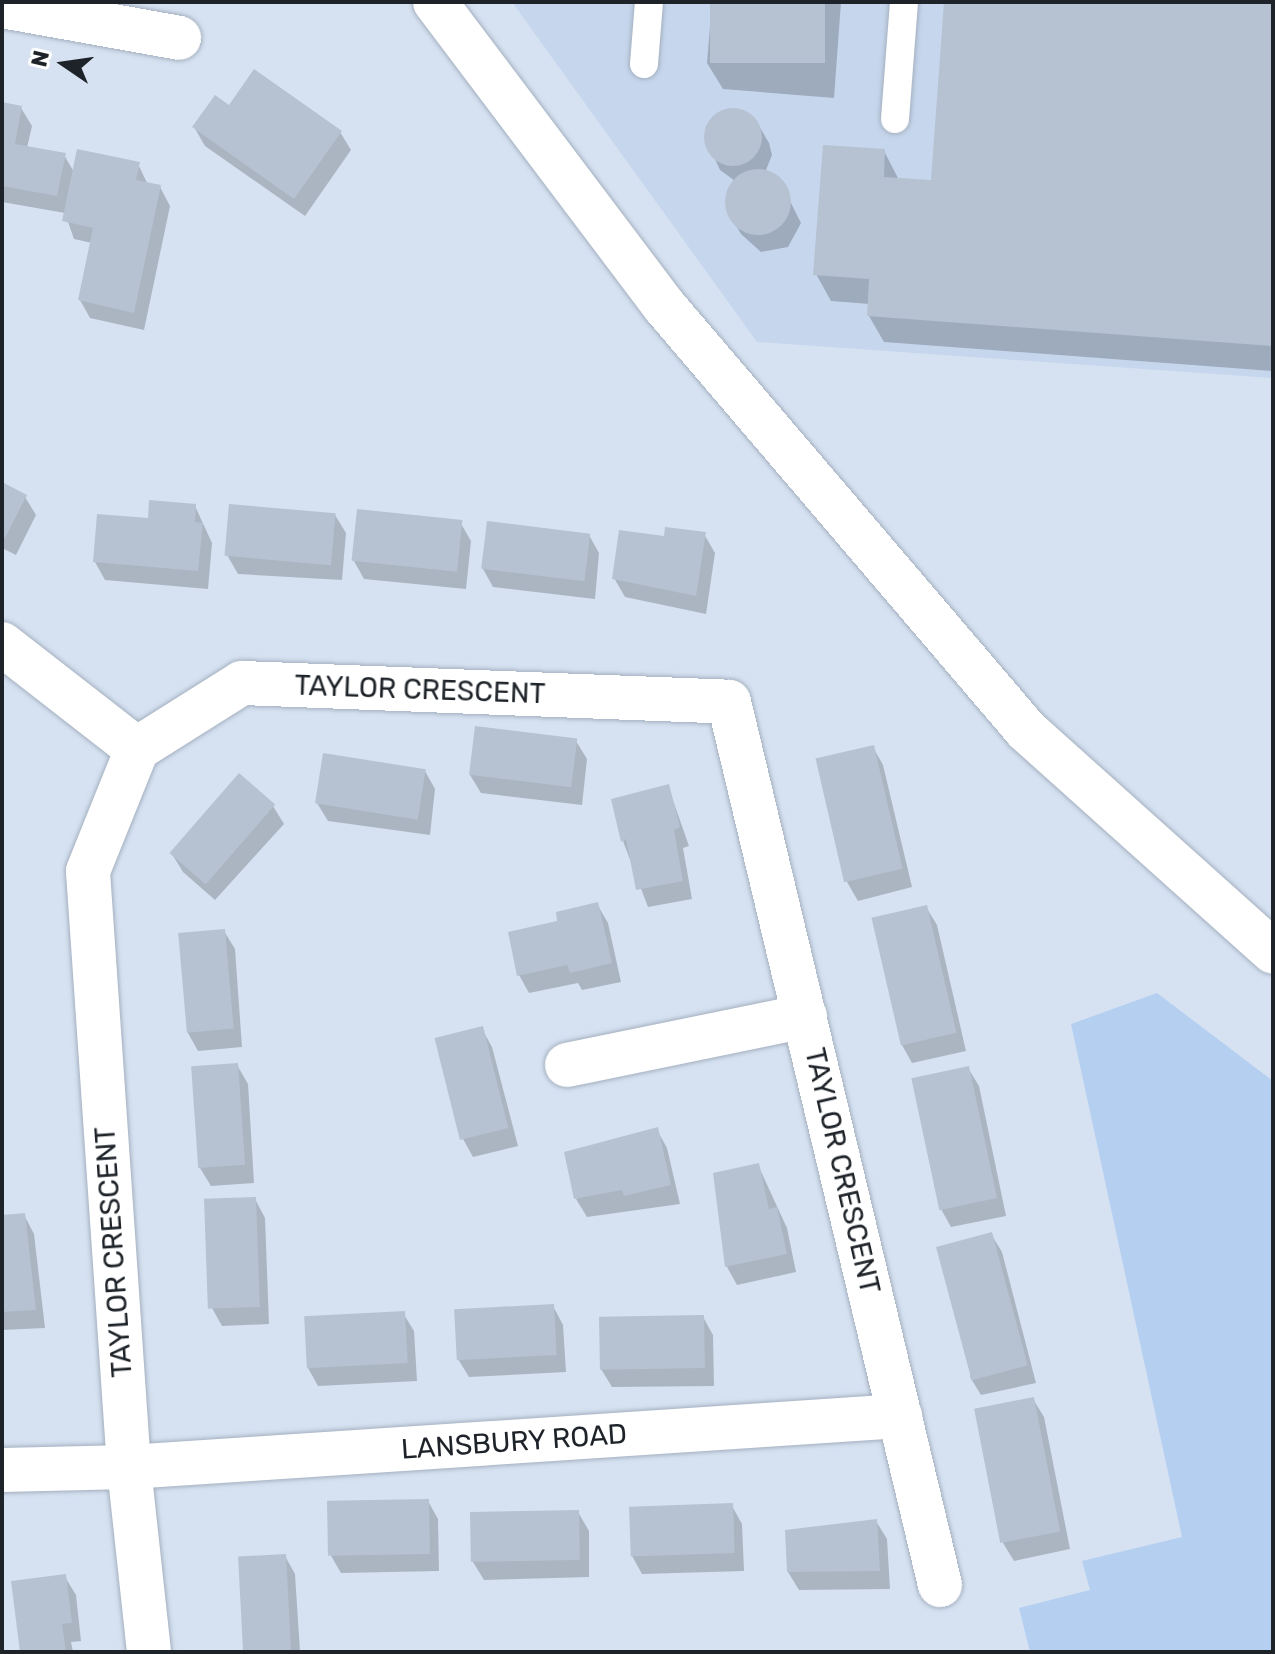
<!DOCTYPE html>
<html>
<head>
<meta charset="utf-8">
<style>
  body { margin:0 }
  #map { position:relative; width:1275px; height:1654px; overflow:hidden; background:#d6e2f2; font-family:Rubik,sans-serif }
  div>[style] { position:absolute }
  [style*='--x'] { left:calc(var(--x)*1px); top:calc(var(--y)*1px); width:calc(var(--w)*1px); rotate:calc(var(--a)*1deg) }
  .built>* { inset:0; background:#c6d6ed }
  .green>* { inset:0; background:#b5cff1 }
  .shadow>* { inset:0; background:#0003 }
  .building>* { inset:0; background:#b6c2d1; transform-origin:0 0 }
  .round { border-radius:50% }
  .roads { filter:drop-shadow(0 0 2px #a4b0bf) drop-shadow(0 0 2px #a4b0bf) }
  .lane>* { height:28px; margin:-14px; padding:0 14px; transform-origin:14px; border-radius:14px; background:#fff }
  .street>* { height:44px; margin:-22px; padding:0 22px; transform-origin:22px; border-radius:22px; background:#fff }
  .highway>* { height:44px; margin:-22px; padding:0 22px; transform-origin:22px; border-radius:22px; background:#fff }
  span { translate:-50% -50%; white-space:nowrap; text-align:center; line-height:1.15; -webkit-text-stroke:7px #fff; paint-order:stroke }
  .street-label { font-size:28px; color:#1e2329 }
  .frame { position:absolute; inset:0; border:4px solid #1e2329; pointer-events:none }
  .north { position:absolute; left:24px; top:24px; width:80px; height:80px; -webkit-text-stroke:6px #fff; paint-order:stroke; rotate:283deg; font-size:22px; font-weight:700; line-height:32px; text-align:center; color:#1e2329 }
  .north::after { content:''; display:block; margin:auto; width:28px; height:36px; background:#1e2329; clip-path:polygon(50% 0,100% 100%,50% 72%,0 100%) }
</style>
</head>
<body>
<div id="map">
  <div class="built">
    <i style="clip-path:polygon(512px 2px,1273px 2px,1273px 378px,757px 342px)"></i>
  </div>
  <div class="green">
    <i style="clip-path:polygon(1157px 993px,1273px 1081px,1273px 1652px,1030px 1652px,1019px 1608px,1090px 1590px,1082px 1561px,1182px 1537px,1071px 1024px)"></i>
  </div>
  <div class="shadow">
    <i style="clip-path:polygon(712px 2px,841px 2px,834px 98px,723px 89px,707px 63px)"></i>
    <i style="clip-path:polygon(946px 2px,1273px 2px,1273px 371px,884px 342px,869px 316px,870px 304px,831px 301px,816px 274px,884px 151px,899px 180px,932px 182px)"></i>
    <i style="clip-path:polygon(2px 105px,21px 108px,32px 126px,27px 148px,64px 155px,74px 172px,138px 164px,148px 185px,160px 187px,170px 206px,144px 330px,90px 318px,80px 300px,92px 243px,74px 239px,65px 213px,2px 202px)"></i>
    <i style="clip-path:polygon(230px 107px,340px 132px,351px 150px,305px 216px,205px 146px,194px 127px)"></i>
    <i style="clip-path:polygon(738px 110px,758px 124px,769px 143px,772px 155px,764px 175px,779px 179px,801px 223px,788px 247px,761px 252px,741px 234px,730px 215px,731px 188px,738px 183px,720px 170px,706px 139px,715px 117px)"></i>
    <i style="clip-path:polygon(2px 485px,25px 497px,36px 515px,16px 555px,2px 548px)"></i>
    <i style="clip-path:polygon(195px 506px,212px 543px,208px 589px,105px 580px,95px 562px,150px 521px)"></i>
    <i style="clip-path:polygon(335px 515px,346px 533px,342px 580px,238px 574px,227px 555px)"></i>
    <i style="clip-path:polygon(460px 522px,471px 541px,466px 589px,364px 579px,354px 561px)"></i>
    <i style="clip-path:polygon(704px 534px,715px 553px,706px 614px,625px 597px,614px 578px,665px 538px)"></i>
    <i style="clip-path:polygon(589px 535px,599px 553px,595px 599px,493px 587px,483px 569px)"></i>
    <i style="clip-path:polygon(576px 741px,587px 759px,582px 805px,481px 793px,470px 775px)"></i>
    <i style="clip-path:polygon(873px 747px,883px 765px,912px 887px,858px 901px,847px 882px)"></i>
    <i style="clip-path:polygon(425px 771px,435px 789px,430px 835px,328px 821px,317px 803px)"></i>
    <i style="clip-path:polygon(668px 786px,689px 846px,683px 848px,692px 899px,648px 907px,623px 841px)"></i>
    <i style="clip-path:polygon(273px 806px,284px 824px,215px 900px,183px 872px,172px 854px)"></i>
    <i style="clip-path:polygon(597px 904px,608px 923px,621px 982px,582px 990px,578px 983px,529px 993px,519px 975px,559px 923px)"></i>
    <i style="clip-path:polygon(926px 907px,937px 925px,966px 1051px,912px 1063px,902px 1045px)"></i>
    <i style="clip-path:polygon(224px 931px,235px 949px,242px 1047px,198px 1051px,188px 1033px)"></i>
    <i style="clip-path:polygon(482px 1029px,492px 1047px,518px 1146px,473px 1157px,463px 1139px)"></i>
    <i style="clip-path:polygon(237px 1065px,248px 1084px,254px 1183px,211px 1186px,200px 1168px)"></i>
    <i style="clip-path:polygon(968px 1068px,979px 1086px,1006px 1216px,951px 1227px,941px 1209px)"></i>
    <i style="clip-path:polygon(657px 1130px,667px 1148px,680px 1204px,587px 1217px,576px 1199px)"></i>
    <i style="clip-path:polygon(758px 1165px,787px 1228px,796px 1272px,737px 1285px,727px 1267px)"></i>
    <i style="clip-path:polygon(255px 1199px,265px 1218px,269px 1324px,222px 1326px,212px 1308px)"></i>
    <i style="clip-path:polygon(24px 1215px,34px 1234px,45px 1328px,2px 1330px,2px 1217px)"></i>
    <i style="clip-path:polygon(991px 1234px,1002px 1252px,1036px 1383px,981px 1395px,970px 1377px)"></i>
    <i style="clip-path:polygon(553px 1306px,563px 1325px,566px 1372px,469px 1377px,458px 1359px)"></i>
    <i style="clip-path:polygon(403px 1313px,414px 1331px,417px 1381px,318px 1386px,308px 1368px)"></i>
    <i style="clip-path:polygon(703px 1317px,713px 1335px,714px 1386px,612px 1387px,601px 1369px)"></i>
    <i style="clip-path:polygon(1033px 1399px,1044px 1417px,1070px 1549px,1014px 1561px,1003px 1543px)"></i>
    <i style="clip-path:polygon(428px 1501px,438px 1519px,439px 1571px,341px 1573px,330px 1554px)"></i>
    <i style="clip-path:polygon(732px 1506px,742px 1524px,744px 1571px,642px 1574px,632px 1556px)"></i>
    <i style="clip-path:polygon(578px 1512px,589px 1531px,589px 1577px,484px 1580px,473px 1562px)"></i>
    <i style="clip-path:polygon(876px 1521px,887px 1539px,890px 1589px,799px 1590px,788px 1572px)"></i>
    <i style="clip-path:polygon(285px 1556px,295px 1574px,300px 1652px,244px 1652px)"></i>
    <i style="clip-path:polygon(65px 1577px,76px 1595px,81px 1641px,71px 1642px,73px 1652px,22px 1652px)"></i>
  </div>
  <div class="building">
    <i style="left:710px;top:2px;width:115px;height:61px"></i>
    <i style="clip-path:polygon(944px 2px,1273px 2px,1273px 346px,867px 316px,869px 279px,813px 275px,823px 145px,885px 149px,884px 177px,931px 180px)"></i>
    <i style="clip-path:polygon(254px 69px,342px 131px,294px 199px,192px 127px,215px 95px,229px 105px)"></i>
    <i style="clip-path:polygon(2px 102px,22px 106px,15px 144px,66px 153px,57px 196px,2px 186px)"></i>
    <i class="round" style="left:704px;top:108px;width:58px;height:58px"></i>
    <i style="clip-path:polygon(77px 149px,140px 162px,136px 180px,161px 185px,134px 313px,78px 300px,93px 228px,62px 221px)"></i>
    <i class="round" style="left:725px;top:169px;width:66px;height:66px"></i>
    <i style="clip-path:polygon(2px 482px,27px 495px,5px 538px,2px 537px)"></i>
    <i style="clip-path:polygon(149px 500px,196px 504px,195px 522px,203px 523px,198px 571px,93px 562px,97px 514px,148px 518px)"></i>
    <i style="left:229px;top:504px;width:107px;height:52px;rotate:5deg"></i>
    <i style="left:357px;top:509px;width:106px;height:52px;rotate:6deg"></i>
    <i style="left:487px;top:521px;width:104px;height:48px;rotate:7deg"></i>
    <i style="clip-path:polygon(665px 527px,706px 532px,696px 596px,612px 579px,619px 530px,664px 536px)"></i>
    <i style="left:475px;top:726px;width:103px;height:49px;rotate:7deg"></i>
    <i style="left:874px;top:745px;width:127px;height:60px;rotate:77deg"></i>
    <i style="left:323px;top:753px;width:104px;height:51px;rotate:9deg"></i>
    <i style="left:239px;top:773px;width:48px;height:106px;rotate:41deg"></i>
    <i style="clip-path:polygon(669px 784px,680px 827px,674px 830px,683px 881px,636px 890px,626px 839px,621px 842px,611px 799px)"></i>
    <i style="clip-path:polygon(598px 902px,612px 963px,570px 973px,567px 965px,517px 976px,508px 932px,557px 921px,556px 912px)"></i>
    <i style="left:927px;top:905px;width:131px;height:57px;rotate:77deg"></i>
    <i style="left:225px;top:929px;width:100px;height:47px;rotate:85deg"></i>
    <i style="left:483px;top:1026px;width:105px;height:50px;rotate:76deg"></i>
    <i style="left:238px;top:1063px;width:102px;height:47px;rotate:86deg"></i>
    <i style="left:969px;top:1066px;width:135px;height:59px;rotate:78deg"></i>
    <i style="clip-path:polygon(658px 1127px,671px 1185px,624px 1196px,622px 1190px,574px 1199px,564px 1152px)"></i>
    <i style="clip-path:polygon(759px 1163px,769px 1209px,777px 1207px,787px 1254px,725px 1267px,713px 1173px)"></i>
    <i style="left:256px;top:1197px;width:110px;height:52px;rotate:88deg"></i>
    <i style="clip-path:polygon(25px 1213px,36px 1310px,2px 1312px,2px 1215px)"></i>
    <i style="left:992px;top:1232px;width:138px;height:58px;rotate:75deg"></i>
    <i style="left:554px;top:1304px;width:51px;height:100px;rotate:87deg"></i>
    <i style="left:405px;top:1311px;width:52px;height:101px;rotate:87deg"></i>
    <i style="left:704px;top:1315px;width:53px;height:105px;rotate:89deg"></i>
    <i style="left:1034px;top:1397px;width:137px;height:61px;rotate:79deg"></i>
    <i style="left:429px;top:1499px;width:55px;height:102px;rotate:89deg"></i>
    <i style="left:733px;top:1503px;width:50px;height:104px;rotate:88deg"></i>
    <i style="left:579px;top:1510px;width:50px;height:109px;rotate:89deg"></i>
    <i style="clip-path:polygon(877px 1519px,880px 1571px,787px 1572px,785px 1530px)"></i>
    <i style="left:286px;top:1554px;width:98px;height:48px;rotate:87deg"></i>
    <i style="clip-path:polygon(66px 1574px,72px 1623px,62px 1624px,66px 1652px,20px 1652px,11px 1581px)"></i>
  </div>
  <div class="roads">
    <div class="lane">
      <i style="--x:644;--y:64;--w:62;--a:-85.4"></i>
      <i style="--x:895;--y:119;--w:117;--a:-85.6"></i>
    </div>
    <div class="street">
      <i style="--x:2;--y:6;--w:180;--a:10.2"></i>
      <i style="--x:2;--y:644;--w:171;--a:37.9"></i>
      <i style="--x:567;--y:1065;--w:243;--a:-11.6"></i>
      <i style="--x:2;--y:1470;--w:127;--a:-1.4"></i>
      <i style="--x:129;--y:1467;--w:773;--a:-3.78"></i>
      <i style="--x:149;--y:1652;--w:186;--a:-96.2"></i>
      <i style="--x:129;--y:1467;--w:597;--a:-93.94"></i>
      <i style="--x:88;--y:871;--w:131;--a:-68.1"></i>
      <i style="--x:137;--y:749;--w:124;--a:-32.2"></i>
      <i style="--x:242;--y:683;--w:487;--a:2.2"></i>
      <i style="--x:729;--y:702;--w:908;--a:76.56"></i>
    </div>
    <div class="highway">
      <i style="--x:435;--y:2;--w:382;--a:53"></i>
      <i style="--x:665;--y:307;--w:556;--a:49.52"></i>
      <i style="--x:1026;--y:730;--w:332;--a:41.9"></i>
    </div>
  </div>
  <div class="street-label">
    <span style="left:420px;top:690px;rotate:2deg">TAYLOR CRESCENT</span>
    <span style="left:842px;top:1171px;rotate:77deg">TAYLOR CRESCENT</span>
    <span style="left:114px;top:1252px;rotate:-94deg">TAYLOR CRESCENT</span>
    <span style="left:514px;top:1442px;rotate:-4deg">LANSBURY ROAD</span>
  </div>
  <div class="frame"></div>
  <div class="north">N</div>
</div>
</body>
</html>
